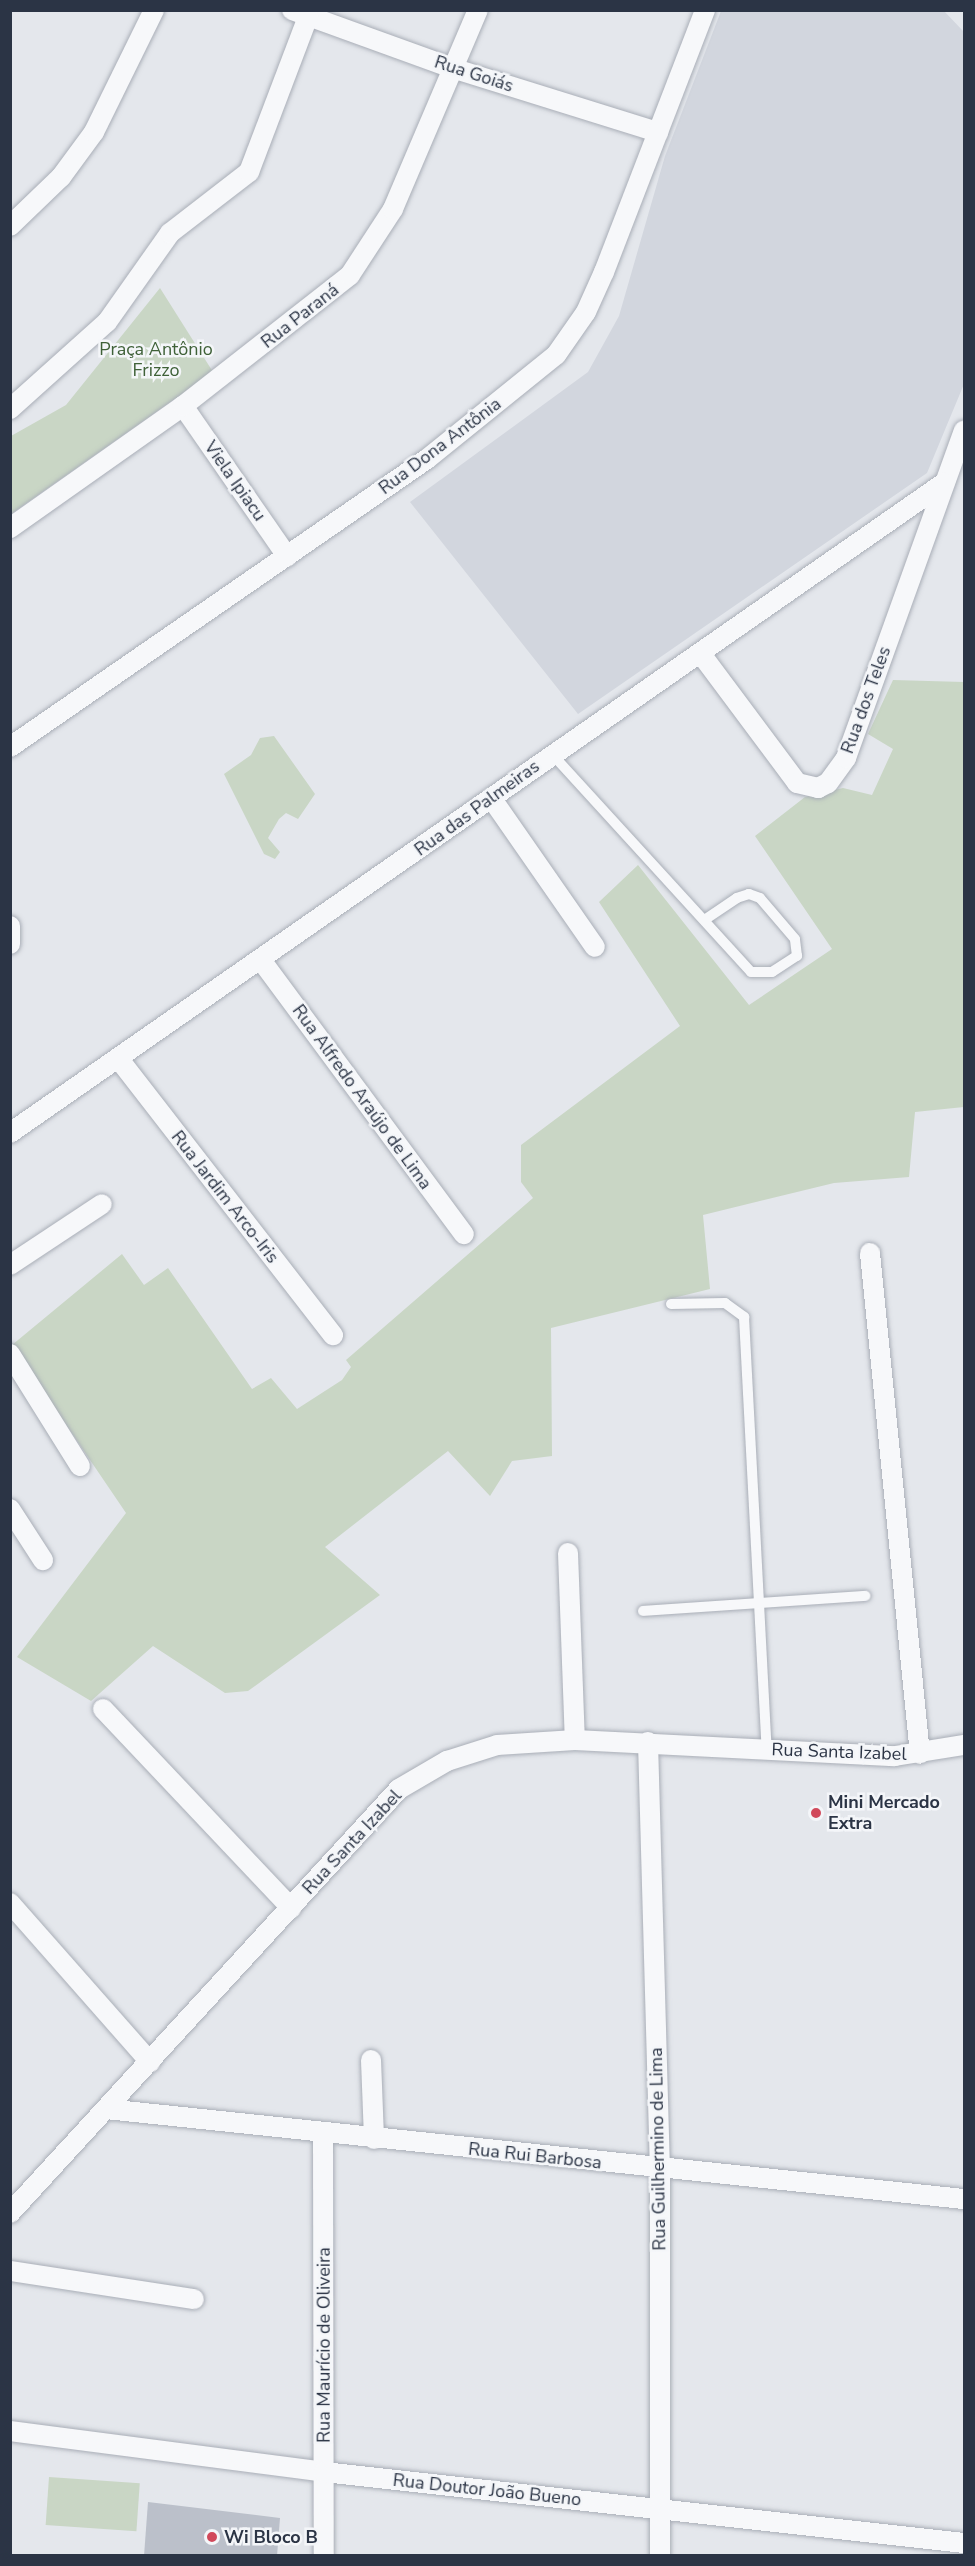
<!DOCTYPE html>
<html>
<head>
<meta charset="utf-8">
<style>
  body { margin:0 }
  #map { position:relative; width:975px; height:2566px; overflow:hidden; background:#e4e7ec; font-family:"Nunito Sans",sans-serif }
  div>[style] { position:absolute }
  [style*='--x'] { left:calc(var(--x)*1px); top:calc(var(--y)*1px); width:calc(var(--w)*1px); rotate:calc(var(--a)*1deg) }
  .built>* { inset:0; background:#d2d6de }
  .green>* { inset:0; background:#c9d6c5; transform-origin:0 0 }
  .building>* { inset:0; background:#bbc0ca }
  .roads { filter:drop-shadow(0 0 2px #a9aeb7) drop-shadow(0 0 2px #a9aeb7) }
  .service>* { height:10px; margin:-5px; padding:0 5px; transform-origin:5px; border-radius:5px; background:#f7f8fa }
  .minor>* { height:20px; margin:-10px; padding:0 10px; transform-origin:10px; border-radius:10px; background:#f7f8fa }
  .dots>* { width:16px; height:16px; translate:-50% -50%; box-sizing:border-box; border:3px solid #f4f6f9; border-radius:50% }
  span { translate:-50% -50%; white-space:nowrap; text-align:center; line-height:1.15; -webkit-text-stroke:5px #f4f6f9; paint-order:stroke }
  .street-label { font-size:18px; color:#2b3445 }
  .park-label { font-size:18px; color:#3f6138 }
  .poi-label { font-size:18px; color:#2b3445; font-weight:700 }
  .left { translate:0 -50%; text-align:left }
  .frame { position:absolute; inset:0; border:12px solid #2b3445; pointer-events:none }
</style>
</head>
<body>
<div id="map">
  <div class="built">
    <i style="clip-path:polygon(721px 11px,944px 11px,964px 32px,964px 384px,927px 473px,578px 714px,410px 502px,588px 372px,619px 316px,665px 156px)"></i>
  </div>
  <div class="green">
    <i style="clip-path:polygon(160px 288px,213px 372px,11px 514px,11px 436px,66px 405px)"></i>
    <i style="clip-path:polygon(893px 680px,964px 682px,964px 1107px,915px 1112px,909px 1177px,834px 1183px,703px 1215px,710px 1289px,551px 1328px,552px 1456px,512px 1461px,490px 1496px,448px 1451px,325px 1547px,380px 1595px,248px 1691px,225px 1693px,153px 1646px,91px 1701px,17px 1657px,126px 1513px,12px 1345px,122px 1254px,144px 1285px,168px 1268px,252px 1389px,271px 1378px,297px 1409px,342px 1380px,351px 1367px,346px 1360px,533px 1198px,521px 1182px,521px 1145px,680px 1026px,599px 902px,638px 865px,749px 1005px,832px 949px,755px 836px,805px 797px,843px 788px,872px 795px,893px 749px,868px 734px)"></i>
    <i style="clip-path:polygon(274px 736px,315px 794px,298px 819px,286px 813px,279px 819px,268px 838px,280px 852px,275px 859px,264px 854px,224px 774px,251px 755px,260px 738px)"></i>
    <i style="left:49px;top:2477px;width:91px;height:48px;rotate:4deg"></i>
  </div>
  <div class="building">
    <i style="clip-path:polygon(148px 2502px,280px 2518px,277px 2556px,144px 2556px)"></i>
  </div>
  <div class="roads">
    <div class="service">
      <i style="--x:552;--y:754;--w:295;--a:47.6"></i>
      <i style="--x:751;--y:972;--w:21;--a:0"></i>
      <i style="--x:772;--y:972;--w:30;--a:-33"></i>
      <i style="--x:797;--y:956;--w:17;--a:-97"></i>
      <i style="--x:795;--y:939;--w:54;--a:-130.5"></i>
      <i style="--x:760;--y:898;--w:12;--a:-160"></i>
      <i style="--x:749;--y:894;--w:13;--a:162"></i>
      <i style="--x:737;--y:898;--w:36;--a:146"></i>
      <i style="--x:671;--y:1304;--w:54;--a:-1.1"></i>
      <i style="--x:725;--y:1303;--w:24;--a:36"></i>
      <i style="--x:744;--y:1317;--w:433;--a:87"></i>
      <i style="--x:643;--y:1611;--w:223;--a:-3.9"></i>
    </div>
    <div class="minor">
      <i style="--x:292;--y:10;--w:170;--a:19.9"></i>
      <i style="--x:452;--y:68;--w:216;--a:17.3"></i>
      <i style="--x:10;--y:226;--w:71;--a:-43.9"></i>
      <i style="--x:61;--y:177;--w:56;--a:-53.7"></i>
      <i style="--x:94;--y:132;--w:136;--a:-63.8"></i>
      <i style="--x:183;--y:406;--w:183;--a:55.3"></i>
      <i style="--x:10;--y:409;--w:130;--a:-41.9"></i>
      <i style="--x:107;--y:322;--w:109;--a:-54.7"></i>
      <i style="--x:170;--y:233;--w:100;--a:-37.7"></i>
      <i style="--x:249;--y:172;--w:166;--a:-69.2"></i>
      <i style="--x:10;--y:528;--w:212;--a:-35.2"></i>
      <i style="--x:183;--y:406;--w:212;--a:-38.1"></i>
      <i style="--x:350;--y:275;--w:79;--a:-56.9"></i>
      <i style="--x:393;--y:209;--w:216;--a:-66.9"></i>
      <i style="--x:701;--y:654;--w:161;--a:53.3"></i>
      <i style="--x:797;--y:783;--w:22;--a:13"></i>
      <i style="--x:818;--y:788;--w:11;--a:-27"></i>
      <i style="--x:828;--y:783;--w:31;--a:-54"></i>
      <i style="--x:846;--y:758;--w:348;--a:-70.2"></i>
      <i style="--x:10;--y:747;--w:507;--a:-34.63"></i>
      <i style="--x:427;--y:459;--w:166;--a:-38.9"></i>
      <i style="--x:556;--y:355;--w:52;--a:-55.1"></i>
      <i style="--x:586;--y:312;--w:44;--a:-65.8"></i>
      <i style="--x:604;--y:272;--w:281;--a:-68.9"></i>
      <i style="--x:492;--y:799;--w:180;--a:55.2"></i>
      <i style="--x:10;--y:926;--w:18;--a:90"></i>
      <i style="--x:261;--y:960;--w:341;--a:53.5"></i>
      <i style="--x:118;--y:1058;--w:351;--a:52.2"></i>
      <i style="--x:10;--y:1133;--w:1138;--a:-34.84"></i>
      <i style="--x:870;--y:1253;--w:503;--a:84.3"></i>
      <i style="--x:10;--y:1265;--w:110;--a:-33.5"></i>
      <i style="--x:10;--y:1354;--w:132;--a:58"></i>
      <i style="--x:10;--y:1509;--w:61;--a:57.1"></i>
      <i style="--x:568;--y:1553;--w:187;--a:87.9"></i>
      <i style="--x:103;--y:1709;--w:274;--a:46.6"></i>
      <i style="--x:648;--y:1742;--w:426;--a:88.4"></i>
      <i style="--x:660;--y:2168;--w:388;--a:90"></i>
      <i style="--x:10;--y:1903;--w:212;--a:48.6"></i>
      <i style="--x:371;--y:2060;--w:79;--a:87.8"></i>
      <i style="--x:106;--y:2109;--w:863;--a:5.99"></i>
      <i style="--x:323;--y:2134;--w:422;--a:89.9"></i>
      <i style="--x:10;--y:2213;--w:575;--a:-47.47"></i>
      <i style="--x:399;--y:1789;--w:56;--a:-30.3"></i>
      <i style="--x:447;--y:1761;--w:52;--a:-17.7"></i>
      <i style="--x:497;--y:1745;--w:78;--a:-3.7"></i>
      <i style="--x:575;--y:1740;--w:320;--a:2.9"></i>
      <i style="--x:895;--y:1756;--w:70;--a:-9.1"></i>
      <i style="--x:10;--y:2271;--w:186;--a:8.7"></i>
      <i style="--x:10;--y:2431;--w:317;--a:7.4"></i>
      <i style="--x:324;--y:2472;--w:644;--a:6.33"></i>
    </div>
  </div>
  <div class="dots">
    <i style="left:816px;top:1813px;background:#d1495b"></i>
    <i style="left:212px;top:2537px;background:#d1495b"></i>
  </div>
  <div class="street-label">
    <span style="left:474px;top:74px;rotate:18deg">Rua Goiás</span>
    <span style="left:300px;top:316px;rotate:-38deg">Rua Paraná</span>
    <span style="left:440px;top:446px;rotate:-37deg">Rua Dona Antônia</span>
    <span style="left:235px;top:481px;rotate:55deg">Viela Ipiacu</span>
    <span style="left:866px;top:700px;rotate:-70deg">Rua dos Teles</span>
    <span style="left:477px;top:808px;rotate:-36deg">Rua das Palmeiras</span>
    <span style="left:362px;top:1097px;rotate:54deg">Rua Alfredo Araújo de Lima</span>
    <span style="left:225px;top:1197px;rotate:52deg">Rua Jardim Arco-Iris</span>
    <span style="left:839px;top:1752px;rotate:2deg">Rua Santa Izabel</span>
    <span style="left:352px;top:1842px;rotate:-47deg">Rua Santa Izabel</span>
    <span style="left:658px;top:2149px;rotate:-91deg">Rua Guilhermino de Lima</span>
    <span style="left:535px;top:2156px;rotate:6deg">Rua Rui Barbosa</span>
    <span style="left:324px;top:2345px;rotate:-90deg">Rua Maurício de Oliveira</span>
    <span style="left:487px;top:2490px;rotate:6deg">Rua Doutor João Bueno</span>
  </div>
  <div class="park-label">
    <span style="left:156px;top:360px">Praça Antônio<br>Frizzo</span>
  </div>
  <div class="poi-label">
    <span class="left" style="left:828px;top:1813px">Mini Mercado<br>Extra</span>
    <span class="left" style="left:224px;top:2537px">Wi Bloco B</span>
  </div>
  <div class="frame"></div>
</div>
</body>
</html>
